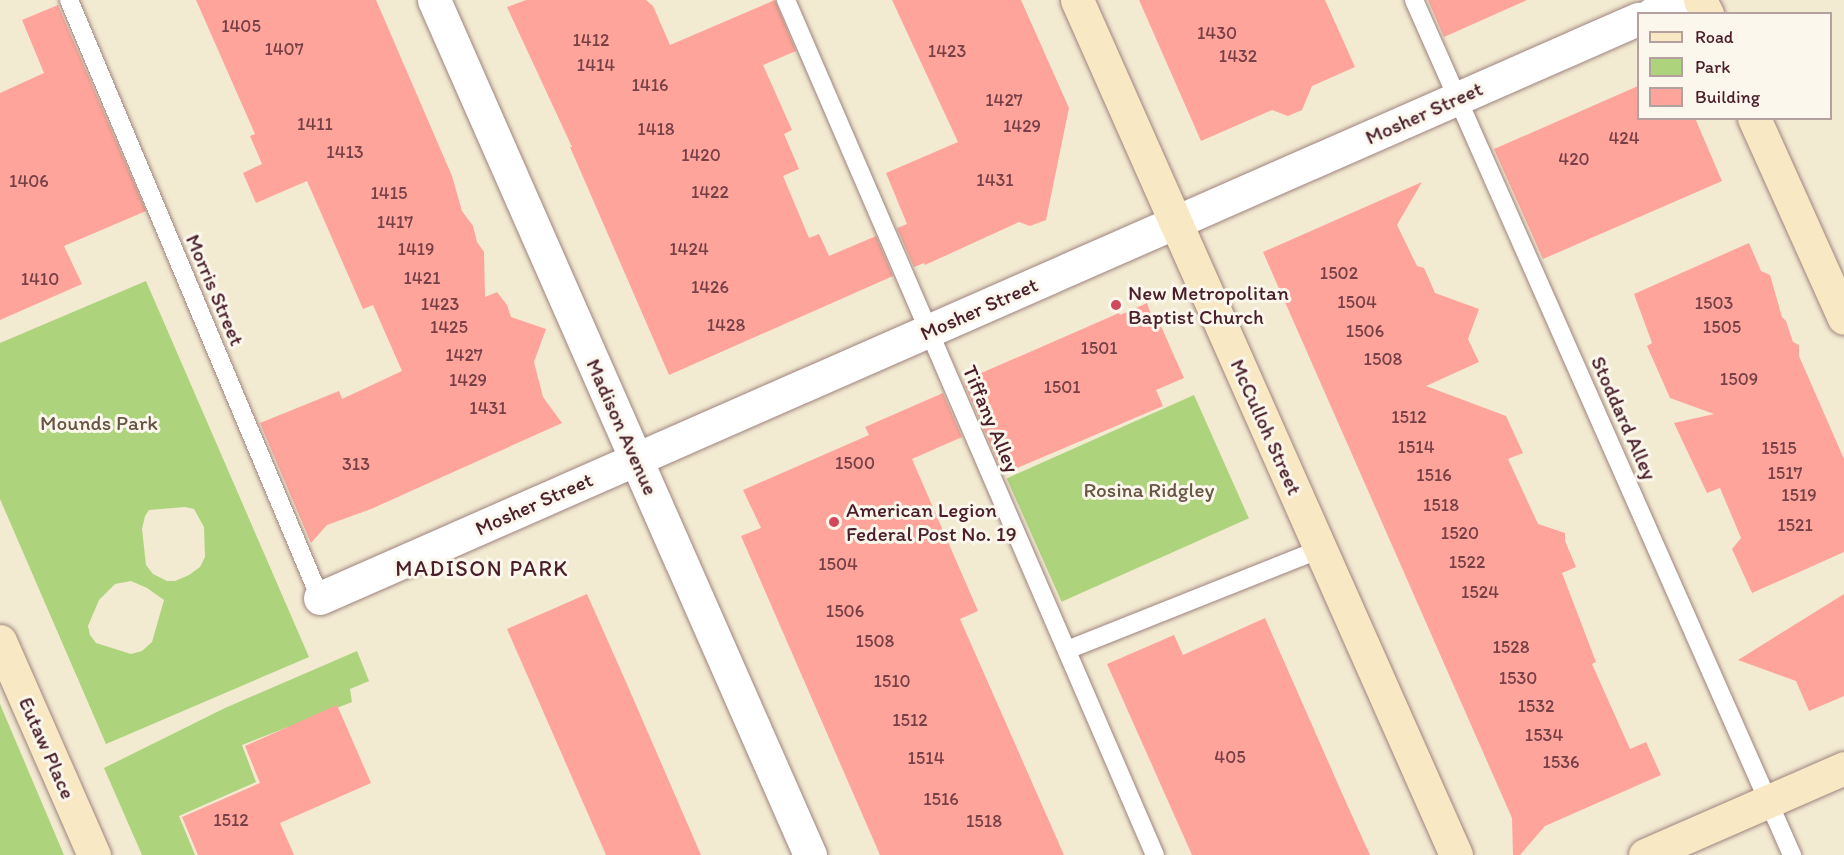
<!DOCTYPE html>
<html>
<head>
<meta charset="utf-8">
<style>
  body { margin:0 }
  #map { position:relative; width:1844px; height:855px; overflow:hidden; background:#f3ead2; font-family:Itim,sans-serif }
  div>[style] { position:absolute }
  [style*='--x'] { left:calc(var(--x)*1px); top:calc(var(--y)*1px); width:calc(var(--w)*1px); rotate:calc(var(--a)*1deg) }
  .green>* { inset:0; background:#add37d; transform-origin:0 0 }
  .building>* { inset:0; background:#ffa49b }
  .roads { filter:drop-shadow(0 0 2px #9e847e) drop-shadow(0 0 2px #9e847e) }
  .lane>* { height:18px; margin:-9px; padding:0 9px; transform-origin:9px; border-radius:9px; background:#fff }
  .street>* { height:33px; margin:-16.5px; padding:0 16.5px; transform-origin:16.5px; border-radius:16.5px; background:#fff }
  .secondary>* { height:33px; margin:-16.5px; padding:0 16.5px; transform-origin:16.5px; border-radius:16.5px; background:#f8e8c3 }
  .dots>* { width:16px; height:16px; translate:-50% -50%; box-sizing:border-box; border:3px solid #fbf7ec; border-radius:50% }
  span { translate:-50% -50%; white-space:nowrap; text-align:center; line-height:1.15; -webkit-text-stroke:6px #fbf7ec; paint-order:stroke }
  .number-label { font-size:18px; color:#774047 }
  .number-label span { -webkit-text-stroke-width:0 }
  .street-label { font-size:21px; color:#4a1f2b }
  .poi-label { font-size:21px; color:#4a1f2b }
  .left { translate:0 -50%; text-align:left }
  .park-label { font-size:21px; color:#685544 }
  .neighbourhood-label { font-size:22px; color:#4a1f2b; letter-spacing:1.5px }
  .legend { position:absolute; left:1637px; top:12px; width:195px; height:108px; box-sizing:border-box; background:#fbf7ec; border:2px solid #b4a19f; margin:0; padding:8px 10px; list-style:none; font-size:18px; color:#4a1f2b }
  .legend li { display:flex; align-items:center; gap:12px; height:30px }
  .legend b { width:30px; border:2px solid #b4a19f }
</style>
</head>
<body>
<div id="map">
  <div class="green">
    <i style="clip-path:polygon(evenodd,146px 281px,309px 657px,106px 744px,0 499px,0 343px,146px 281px,185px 507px,194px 509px,204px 527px,205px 557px,200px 567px,189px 575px,175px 581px,167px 581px,153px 574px,146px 565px,142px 529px,145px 516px,149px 510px,185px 507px,146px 281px,131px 581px,147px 588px,164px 600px,152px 642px,142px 651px,131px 654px,96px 643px,90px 635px,88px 626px,99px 600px,115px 584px,131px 581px)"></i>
    <i style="left:1194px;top:395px;width:135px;height:205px;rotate:66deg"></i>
    <i style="clip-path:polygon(357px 651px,369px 681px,350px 689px,352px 702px,242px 745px,256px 782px,179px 816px,195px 855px,142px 855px,104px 768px,225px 708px)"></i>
    <i style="clip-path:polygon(0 704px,64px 855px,0 855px)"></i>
  </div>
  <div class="building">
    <i style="clip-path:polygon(196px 0,376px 0,452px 176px,462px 211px,473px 226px,477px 242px,484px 252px,485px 297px,497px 292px,507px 305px,511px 317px,546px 329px,534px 362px,543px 397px,562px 423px,371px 509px,327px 525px,311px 543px,260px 423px,339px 391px,342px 399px,402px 371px,373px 305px,363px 309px,307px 181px,256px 203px,243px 173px,262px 164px,250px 136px,255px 134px)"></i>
    <i style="clip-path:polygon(526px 0,646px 0,653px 6px,670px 45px,775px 0,796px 51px,763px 65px,792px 130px,784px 134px,799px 169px,783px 176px,809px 238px,819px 234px,829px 256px,876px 236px,893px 276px,669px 375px,570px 147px,572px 147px,507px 7px)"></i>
    <i style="clip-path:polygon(892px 0,1021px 0,1069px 108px,1046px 220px,1030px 226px,1019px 222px,925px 265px,924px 263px,914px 267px,897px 228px,907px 224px,886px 173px,958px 142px)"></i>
    <i style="clip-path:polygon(1139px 0,1325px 0,1355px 67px,1312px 86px,1302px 110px,1288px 116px,1272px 110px,1201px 141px)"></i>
    <i style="clip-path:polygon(1428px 0,1527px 0,1444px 37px)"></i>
    <i style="clip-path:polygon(58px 5px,146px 211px,64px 246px,82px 284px,0 320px,0 93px,44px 73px,22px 20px)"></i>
    <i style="clip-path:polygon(1638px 86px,1638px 118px,1695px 118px,1722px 181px,1543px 259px,1494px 149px)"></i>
    <i style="clip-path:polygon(1422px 182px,1397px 225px,1417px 266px,1424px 268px,1435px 293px,1479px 309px,1468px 339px,1479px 362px,1426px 386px,1506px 416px,1523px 453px,1508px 459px,1538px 524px,1565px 533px,1565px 541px,1576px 567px,1562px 573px,1596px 662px,1592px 664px,1630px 749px,1646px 742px,1661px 775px,1545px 826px,1520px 855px,1513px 855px,1512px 818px,1263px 252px)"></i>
    <i style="clip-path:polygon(1749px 243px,1761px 271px,1770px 275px,1782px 317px,1786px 321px,1793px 342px,1799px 345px,1799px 356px,1844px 459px,1844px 552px,1752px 593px,1732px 549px,1741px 538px,1720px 488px,1707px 493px,1674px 423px,1714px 414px,1670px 398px,1647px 346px,1652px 343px,1634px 294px)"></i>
    <i style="clip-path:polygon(1147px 303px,1152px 317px,1156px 315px,1184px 378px,1156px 390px,1163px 406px,1003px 474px,964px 383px,979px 377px,979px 374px,1119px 313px,1120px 315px)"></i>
    <i style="clip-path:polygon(943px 393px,962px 437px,912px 459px,978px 611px,960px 619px,1064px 855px,880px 855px,741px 536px,761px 528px,743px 490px,869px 435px,865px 427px)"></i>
    <i style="clip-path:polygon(587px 594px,626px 682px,701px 855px,606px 855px,507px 629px)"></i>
    <i style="clip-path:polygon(1844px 594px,1844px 696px,1809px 711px,1796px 681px,1738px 660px)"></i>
    <i style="clip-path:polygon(1265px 618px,1345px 800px,1370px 855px,1192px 855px,1107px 664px,1174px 635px,1183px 655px)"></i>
    <i style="clip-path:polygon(337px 705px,371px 783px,280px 823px,294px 855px,198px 855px,182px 817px,260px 783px,245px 746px)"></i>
  </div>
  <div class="roads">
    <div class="lane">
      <i style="--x:69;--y:0;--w:649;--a:67.23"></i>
      <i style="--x:786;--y:0;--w:931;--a:66.66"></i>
      <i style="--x:1414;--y:0;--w:935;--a:66.15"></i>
      <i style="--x:1067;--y:650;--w:273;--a:-21.7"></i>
    </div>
    <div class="street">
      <i style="--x:434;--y:0;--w:934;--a:66.26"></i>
      <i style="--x:1652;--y:14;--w:33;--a:-25"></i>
      <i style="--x:320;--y:598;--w:1440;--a:-23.72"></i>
    </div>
    <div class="secondary">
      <i style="--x:1077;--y:0;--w:935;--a:66.09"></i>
      <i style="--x:1700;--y:0;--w:16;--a:63"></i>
      <i style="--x:1754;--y:118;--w:219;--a:65.8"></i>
      <i style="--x:0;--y:641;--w:234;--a:66.3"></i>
      <i style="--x:1645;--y:855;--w:217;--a:-23.6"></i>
    </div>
  </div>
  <div class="dots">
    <i style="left:1116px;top:305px;background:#d1495b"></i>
    <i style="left:834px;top:522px;background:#d1495b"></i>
  </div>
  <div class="number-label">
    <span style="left:241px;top:26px">1405</span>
    <span style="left:1217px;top:33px">1430</span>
    <span style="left:591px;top:40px">1412</span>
    <span style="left:284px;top:49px">1407</span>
    <span style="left:947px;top:51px">1423</span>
    <span style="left:1238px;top:56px">1432</span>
    <span style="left:596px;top:65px">1414</span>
    <span style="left:650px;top:85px">1416</span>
    <span style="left:1004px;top:100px">1427</span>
    <span style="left:315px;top:124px">1411</span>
    <span style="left:1022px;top:126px">1429</span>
    <span style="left:656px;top:129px">1418</span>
    <span style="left:1624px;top:138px">424</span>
    <span style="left:345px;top:152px">1413</span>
    <span style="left:701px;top:155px">1420</span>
    <span style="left:1574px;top:159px">420</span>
    <span style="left:995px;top:180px">1431</span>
    <span style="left:29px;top:181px">1406</span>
    <span style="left:710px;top:192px">1422</span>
    <span style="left:389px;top:193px">1415</span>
    <span style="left:395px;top:222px">1417</span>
    <span style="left:416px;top:249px">1419</span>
    <span style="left:689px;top:249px">1424</span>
    <span style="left:1339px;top:273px">1502</span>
    <span style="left:422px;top:278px">1421</span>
    <span style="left:40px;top:279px">1410</span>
    <span style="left:710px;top:287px">1426</span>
    <span style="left:1357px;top:302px">1504</span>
    <span style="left:1714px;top:303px">1503</span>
    <span style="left:440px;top:304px">1423</span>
    <span style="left:726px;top:325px">1428</span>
    <span style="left:449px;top:327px">1425</span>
    <span style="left:1722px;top:327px">1505</span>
    <span style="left:1365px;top:331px">1506</span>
    <span style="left:1099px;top:348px">1501</span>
    <span style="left:464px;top:355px">1427</span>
    <span style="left:1383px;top:359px">1508</span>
    <span style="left:1739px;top:379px">1509</span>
    <span style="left:468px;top:380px">1429</span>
    <span style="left:1062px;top:387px">1501</span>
    <span style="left:488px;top:408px">1431</span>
    <span style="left:1409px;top:417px">1512</span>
    <span style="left:1416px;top:447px">1514</span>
    <span style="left:1779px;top:448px">1515</span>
    <span style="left:855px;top:463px">1500</span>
    <span style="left:356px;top:464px">313</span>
    <span style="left:1785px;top:473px">1517</span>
    <span style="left:1434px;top:475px">1516</span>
    <span style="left:1799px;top:495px">1519</span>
    <span style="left:1441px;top:505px">1518</span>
    <span style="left:1795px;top:525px">1521</span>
    <span style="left:1460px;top:533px">1520</span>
    <span style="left:1467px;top:562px">1522</span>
    <span style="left:838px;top:564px">1504</span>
    <span style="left:1480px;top:592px">1524</span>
    <span style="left:845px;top:611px">1506</span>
    <span style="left:875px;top:641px">1508</span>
    <span style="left:1511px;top:647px">1528</span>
    <span style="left:1518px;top:678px">1530</span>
    <span style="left:892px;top:681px">1510</span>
    <span style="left:1536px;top:706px">1532</span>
    <span style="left:910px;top:720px">1512</span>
    <span style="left:1544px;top:735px">1534</span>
    <span style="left:1230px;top:757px">405</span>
    <span style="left:926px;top:758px">1514</span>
    <span style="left:1561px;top:762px">1536</span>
    <span style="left:941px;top:799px">1516</span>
    <span style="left:231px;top:820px">1512</span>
    <span style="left:984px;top:821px">1518</span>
  </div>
  <div class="street-label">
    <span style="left:1424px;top:113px;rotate:-24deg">Mosher Street</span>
    <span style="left:215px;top:290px;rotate:67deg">Morris Street</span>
    <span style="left:979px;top:309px;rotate:-24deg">Mosher Street</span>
    <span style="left:1624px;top:418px;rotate:66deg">Stoddard Alley</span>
    <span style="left:991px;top:419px;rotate:67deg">Tiffany Alley</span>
    <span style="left:622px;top:427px;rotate:66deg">Madison Avenue</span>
    <span style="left:1266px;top:427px;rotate:66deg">McCulloh Street</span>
    <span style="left:534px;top:504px;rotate:-24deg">Mosher Street</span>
    <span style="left:47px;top:748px;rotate:66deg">Eutaw Place</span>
  </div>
  <div class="poi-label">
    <span class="left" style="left:1128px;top:305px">New Metropolitan<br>Baptist Church</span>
    <span class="left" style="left:846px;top:522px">American Legion<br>Federal Post No. 19</span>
  </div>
  <div class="park-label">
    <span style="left:99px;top:423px">Mounds Park</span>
    <span style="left:1149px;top:490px">Rosina Ridgley</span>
  </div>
  <div class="neighbourhood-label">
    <span style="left:482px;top:569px">MADISON PARK</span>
  </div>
  <ul class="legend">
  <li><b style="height:8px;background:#f8e8c3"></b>Road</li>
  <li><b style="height:16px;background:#add37d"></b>Park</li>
  <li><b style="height:16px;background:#ffa49b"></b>Building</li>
  </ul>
</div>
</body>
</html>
